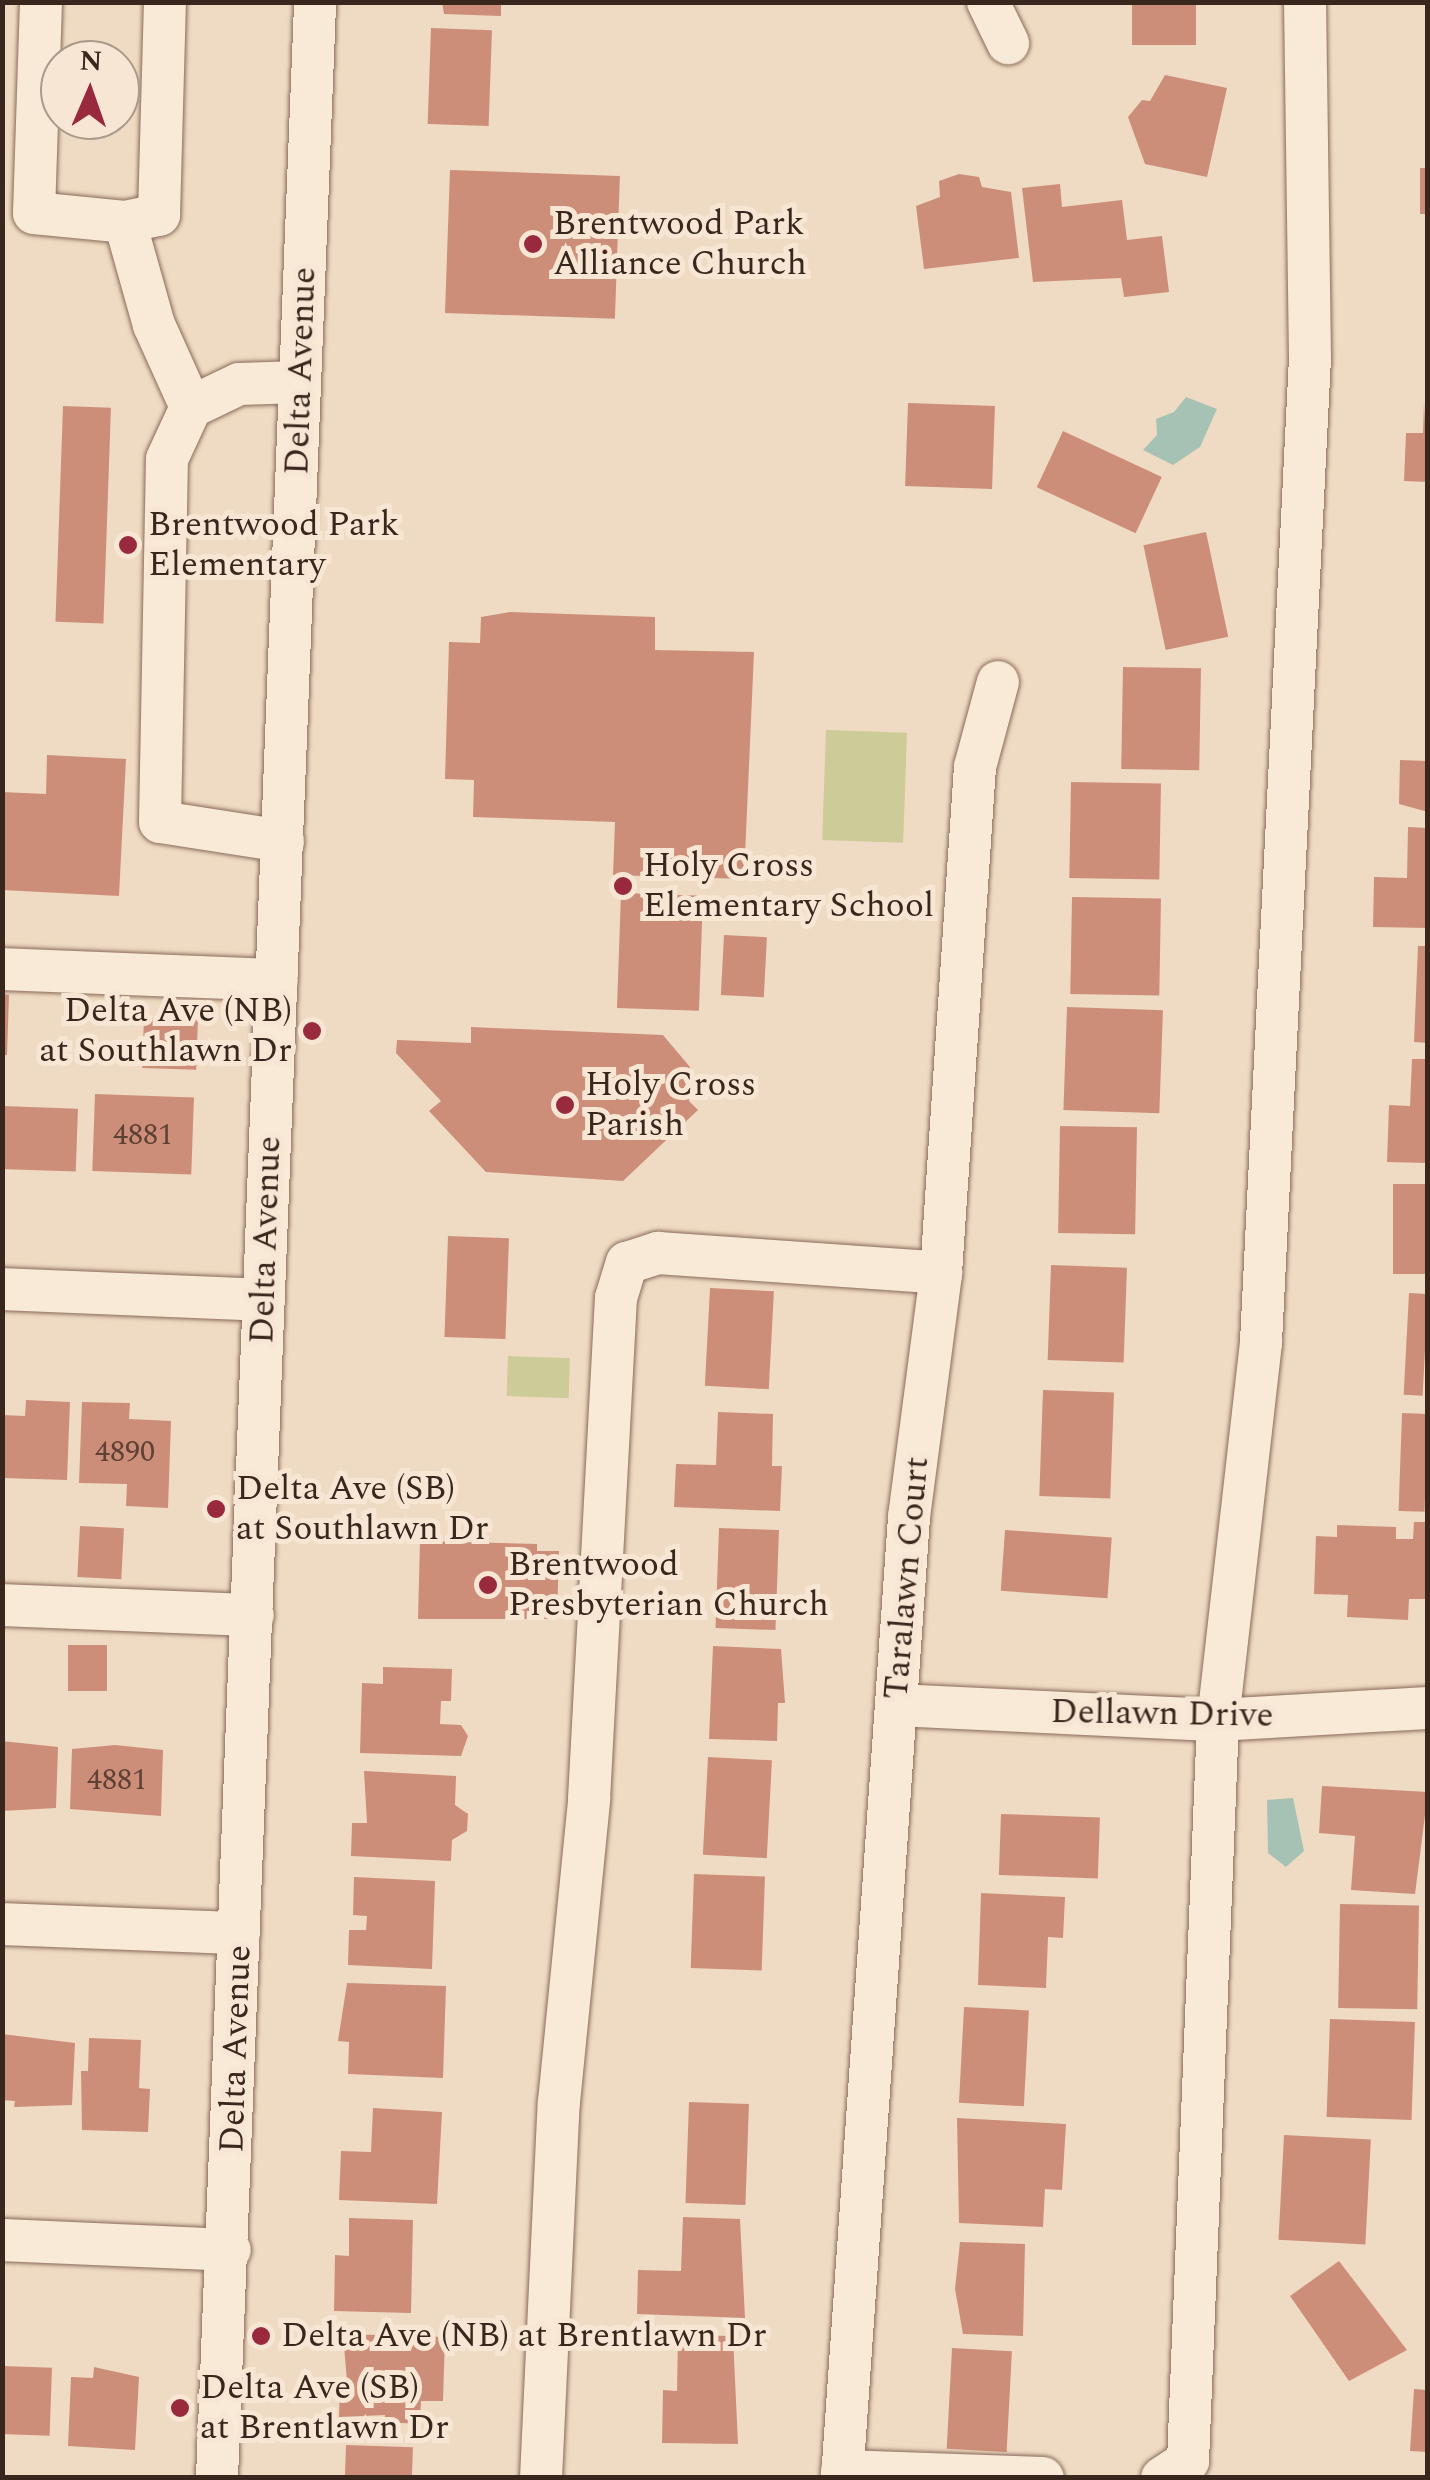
<!DOCTYPE html>
<html>
<head>
<meta charset="utf-8">
<style>
  body { margin:0 }
  #map { position:relative; width:1430px; height:2480px; overflow:hidden; background:#efdbc3; font-family:Spectral,serif }
  div>[style] { position:absolute }
  [style*='--x'] { left:calc(var(--x)*1px); top:calc(var(--y)*1px); width:calc(var(--w)*1px); rotate:calc(var(--a)*1deg) }
  .green>* { inset:0; background:#cdcb97; transform-origin:0 0 }
  .water>* { inset:0; background:#a6c2b5 }
  .building>* { inset:0; background:#cd8e79; transform-origin:0 0 }
  .roads { filter:drop-shadow(0 0 2px #896b5a) drop-shadow(0 0 2px #896b5a) }
  .minor>* { height:42px; margin:-21px; padding:0 21px; transform-origin:21px; border-radius:21px; background:#f9e9d7 }
  .dots>* { width:28px; height:28px; translate:-50% -50%; box-sizing:border-box; border:5px solid #f6e6d3; border-radius:50% }
  span { translate:-50% -50%; white-space:nowrap; text-align:center; line-height:1.15; -webkit-text-stroke:10px #f6e6d3; paint-order:stroke }
  .number-label { font-size:30px; color:#5e4135 }
  .number-label span { -webkit-text-stroke-width:0 }
  .poi-label { font-size:35px; color:#39271e }
  .left { translate:0 -50%; text-align:left }
  .right { translate:-100% -50%; text-align:right }
  .street-label { font-size:35px; color:#39271e }
  .frame { position:absolute; inset:0; border:5px solid #39271e; pointer-events:none }
  .north { position:absolute; left:40px; top:40px; width:100px; height:100px; box-sizing:border-box; background:#f6e6d3; border:2px solid #aa9a8b; border-radius:50%; rotate:2deg; font-size:28px; font-weight:700; line-height:40px; text-align:center; color:#39271e }
  .north::after { content:''; display:block; margin:auto; width:35px; height:45px; background:#99293c; clip-path:polygon(50% 0,100% 100%,50% 72%,0 100%) }
</style>
</head>
<body>
<div id="map">
  <div class="green">
    <i style="left:826px;top:730px;width:81px;height:110px;rotate:2deg"></i>
    <i style="left:508px;top:1356px;width:62px;height:40px;rotate:2deg"></i>
  </div>
  <div class="water">
    <i style="clip-path:polygon(1186px 397px,1217px 409px,1200px 447px,1173px 465px,1143px 450px,1157px 435px,1156px 419px,1174px 412px)"></i>
    <i style="clip-path:polygon(1293px 1798px,1304px 1851px,1286px 1867px,1268px 1853px,1267px 1800px)"></i>
  </div>
  <div class="building">
    <i style="clip-path:polygon(442px 2px,501px 2px,501px 16px,444px 14px)"></i>
    <i style="left:1132px;top:2px;width:64px;height:43px"></i>
    <i style="left:431px;top:28px;width:61px;height:96px;rotate:2deg"></i>
    <i style="clip-path:polygon(1165px 75px,1227px 88px,1207px 177px,1145px 164px,1128px 117px,1142px 100px,1150px 101px)"></i>
    <i style="left:1420px;top:168px;width:8px;height:46px"></i>
    <i style="left:450px;top:170px;width:170px;height:143px;rotate:2deg"></i>
    <i style="clip-path:polygon(959px 174px,979px 177px,982px 187px,1011px 192px,1019px 258px,924px 269px,916px 206px,940px 197px,939px 181px)"></i>
    <i style="clip-path:polygon(1060px 184px,1062px 207px,1122px 200px,1127px 240px,1162px 236px,1169px 292px,1124px 297px,1121px 278px,1033px 282px,1022px 188px)"></i>
    <i style="clip-path:polygon(1424px 402px,1428px 482px,1404px 481px,1406px 433px,1423px 433px)"></i>
    <i style="left:908px;top:403px;width:87px;height:83px;rotate:2deg"></i>
    <i style="left:63px;top:406px;width:48px;height:216px;rotate:2deg"></i>
    <i style="left:1063px;top:431px;width:109px;height:62px;rotate:25deg"></i>
    <i style="left:1206px;top:532px;width:107px;height:64px;rotate:78deg"></i>
    <i style="clip-path:polygon(510px 612px,655px 617px,655px 650px,754px 652px,744px 879px,613px 875px,615px 822px,473px 817px,474px 780px,445px 779px,449px 642px,480px 643px,481px 617px)"></i>
    <i style="left:1123px;top:667px;width:78px;height:102px;rotate:1deg"></i>
    <i style="clip-path:polygon(47px 755px,126px 759px,119px 896px,2px 890px,2px 792px,46px 794px)"></i>
    <i style="clip-path:polygon(1400px 760px,1428px 761px,1428px 812px,1399px 804px)"></i>
    <i style="left:1071px;top:782px;width:90px;height:96px;rotate:1deg"></i>
    <i style="clip-path:polygon(1408px 827px,1428px 828px,1428px 928px,1373px 927px,1374px 877px,1407px 878px)"></i>
    <i style="left:621px;top:893px;width:82px;height:115px;rotate:2deg"></i>
    <i style="left:1072px;top:897px;width:89px;height:97px;rotate:1deg"></i>
    <i style="left:724px;top:935px;width:43px;height:60px;rotate:3deg"></i>
    <i style="clip-path:polygon(1418px 946px,1428px 946px,1428px 1043px,1414px 1042px)"></i>
    <i style="clip-path:polygon(2px 994px,9px 995px,7px 1055px,2px 1055px)"></i>
    <i style="left:1067px;top:1007px;width:96px;height:103px;rotate:2deg"></i>
    <i style="left:144px;top:1017px;width:54px;height:51px;rotate:2deg"></i>
    <i style="clip-path:polygon(471px 1027px,663px 1035px,690px 1067px,689px 1101px,698px 1110px,623px 1181px,486px 1172px,429px 1111px,441px 1101px,396px 1053px,397px 1040px,471px 1043px)"></i>
    <i style="clip-path:polygon(1412px 1059px,1428px 1059px,1428px 1163px,1387px 1162px,1389px 1105px,1410px 1106px)"></i>
    <i style="left:95px;top:1094px;width:99px;height:77px;rotate:2deg"></i>
    <i style="left:2px;top:1106px;width:76px;height:63px;rotate:2deg"></i>
    <i style="left:1060px;top:1126px;width:77px;height:107px;rotate:1deg"></i>
    <i style="left:1393px;top:1184px;width:35px;height:90px"></i>
    <i style="left:448px;top:1236px;width:61px;height:101px;rotate:2deg"></i>
    <i style="left:1051px;top:1265px;width:76px;height:95px;rotate:2deg"></i>
    <i style="left:710px;top:1288px;width:64px;height:98px;rotate:3deg"></i>
    <i style="left:1409px;top:1293px;width:19px;height:102px;rotate:3deg"></i>
    <i style="left:1043px;top:1390px;width:71px;height:106px;rotate:2deg"></i>
    <i style="clip-path:polygon(26px 1400px,70px 1402px,67px 1480px,2px 1478px,2px 1415px,25px 1416px)"></i>
    <i style="clip-path:polygon(82px 1402px,130px 1403px,129px 1419px,171px 1421px,168px 1508px,126px 1506px,127px 1484px,79px 1483px)"></i>
    <i style="clip-path:polygon(718px 1412px,773px 1414px,772px 1466px,782px 1466px,780px 1511px,674px 1507px,676px 1464px,716px 1465px)"></i>
    <i style="left:1402px;top:1413px;width:26px;height:98px;rotate:2deg"></i>
    <i style="clip-path:polygon(1414px 1522px,1428px 1522px,1428px 1599px,1409px 1599px,1408px 1620px,1347px 1617px,1348px 1595px,1314px 1594px,1316px 1536px,1337px 1537px,1337px 1525px,1396px 1527px,1396px 1539px,1413px 1539px)"></i>
    <i style="left:80px;top:1526px;width:44px;height:51px;rotate:3deg"></i>
    <i style="left:719px;top:1528px;width:60px;height:100px;rotate:2deg"></i>
    <i style="left:1005px;top:1530px;width:107px;height:61px;rotate:4deg"></i>
    <i style="clip-path:polygon(420px 1541px,537px 1544px,537px 1551px,559px 1551px,557px 1619px,418px 1619px)"></i>
    <i style="left:68px;top:1645px;width:39px;height:46px"></i>
    <i style="clip-path:polygon(713px 1646px,781px 1649px,785px 1703px,778px 1703px,777px 1741px,709px 1739px)"></i>
    <i style="clip-path:polygon(383px 1667px,452px 1669px,451px 1701px,441px 1701px,440px 1724px,461px 1725px,468px 1736px,461px 1756px,360px 1753px,362px 1683px,383px 1684px)"></i>
    <i style="clip-path:polygon(2px 1741px,58px 1747px,56px 1808px,2px 1811px)"></i>
    <i style="clip-path:polygon(115px 1745px,163px 1750px,161px 1816px,70px 1809px,72px 1749px)"></i>
    <i style="left:708px;top:1757px;width:64px;height:98px;rotate:3deg"></i>
    <i style="clip-path:polygon(364px 1771px,456px 1776px,455px 1805px,468px 1814px,467px 1831px,452px 1840px,451px 1861px,351px 1856px,352px 1823px,367px 1823px)"></i>
    <i style="clip-path:polygon(1322px 1786px,1428px 1792px,1415px 1894px,1351px 1890px,1355px 1836px,1319px 1833px)"></i>
    <i style="left:1001px;top:1814px;width:99px;height:61px;rotate:2deg"></i>
    <i style="left:694px;top:1874px;width:71px;height:94px;rotate:2deg"></i>
    <i style="clip-path:polygon(354px 1877px,435px 1881px,432px 1969px,348px 1965px,349px 1930px,366px 1930px,367px 1916px,353px 1915px)"></i>
    <i style="clip-path:polygon(981px 1893px,1065px 1897px,1063px 1938px,1048px 1937px,1046px 1988px,978px 1985px)"></i>
    <i style="left:1340px;top:1904px;width:79px;height:104px;rotate:1deg"></i>
    <i style="clip-path:polygon(347px 1983px,446px 1986px,443px 2078px,348px 2074px,349px 2042px,338px 2041px)"></i>
    <i style="left:964px;top:2007px;width:65px;height:96px;rotate:3deg"></i>
    <i style="left:1330px;top:2019px;width:85px;height:98px;rotate:2deg"></i>
    <i style="clip-path:polygon(2px 2034px,75px 2043px,72px 2105px,14px 2107px,15px 2101px,2px 2100px)"></i>
    <i style="clip-path:polygon(89px 2038px,141px 2040px,139px 2088px,150px 2089px,148px 2132px,82px 2130px,81px 2071px,88px 2071px)"></i>
    <i style="left:689px;top:2102px;width:60px;height:101px;rotate:2deg"></i>
    <i style="clip-path:polygon(373px 2108px,442px 2112px,437px 2204px,339px 2200px,341px 2151px,371px 2152px)"></i>
    <i style="clip-path:polygon(957px 2118px,1066px 2124px,1062px 2190px,1045px 2189px,1043px 2227px,959px 2223px)"></i>
    <i style="left:1284px;top:2135px;width:87px;height:105px;rotate:3deg"></i>
    <i style="clip-path:polygon(683px 2217px,740px 2219px,745px 2318px,637px 2314px,638px 2270px,681px 2271px)"></i>
    <i style="clip-path:polygon(349px 2218px,413px 2220px,411px 2313px,334px 2311px,335px 2255px,349px 2256px)"></i>
    <i style="clip-path:polygon(960px 2242px,1025px 2244px,1023px 2336px,963px 2334px,955px 2289px)"></i>
    <i style="clip-path:polygon(1339px 2261px,1407px 2350px,1349px 2381px,1290px 2296px)"></i>
    <i style="clip-path:polygon(343px 2334px,445px 2337px,443px 2401px,421px 2401px,420px 2424px,384px 2422px,385px 2415px,339px 2417px,340px 2380px,347px 2381px)"></i>
    <i style="clip-path:polygon(678px 2335px,733px 2336px,738px 2444px,662px 2443px,663px 2390px,677px 2391px)"></i>
    <i style="left:952px;top:2348px;width:60px;height:101px;rotate:3deg"></i>
    <i style="left:2px;top:2366px;width:50px;height:68px;rotate:2deg"></i>
    <i style="clip-path:polygon(94px 2367px,139px 2377px,135px 2450px,68px 2446px,71px 2377px,93px 2378px)"></i>
    <i style="clip-path:polygon(1414px 2389px,1428px 2390px,1428px 2452px,1410px 2451px)"></i>
    <i style="left:346px;top:2445px;width:67px;height:33px;rotate:2deg"></i>
  </div>
  <div class="roads">
    <div class="minor">
      <i style="--x:41;--y:2;--w:211;--a:91.9"></i>
      <i style="--x:34;--y:213;--w:91;--a:5.6"></i>
      <i style="--x:125;--y:222;--w:35;--a:-12"></i>
      <i style="--x:159;--y:215;--w:213;--a:-88.4"></i>
      <i style="--x:988;--y:2;--w:46;--a:64"></i>
      <i style="--x:125;--y:222;--w:107;--a:74.3"></i>
      <i style="--x:154;--y:325;--w:90;--a:65.7"></i>
      <i style="--x:283;--y:841;--w:124;--a:-171.2"></i>
      <i style="--x:160;--y:822;--w:363;--a:-88.9"></i>
      <i style="--x:167;--y:459;--w:57;--a:-65.2"></i>
      <i style="--x:191;--y:407;--w:53;--a:-25.6"></i>
      <i style="--x:239;--y:384;--w:61;--a:-1.9"></i>
      <i style="--x:2;--y:969;--w:275;--a:2.3"></i>
      <i style="--x:2;--y:1289;--w:262;--a:2.4"></i>
      <i style="--x:2;--y:1605;--w:251;--a:2.3"></i>
      <i style="--x:896;--y:1705;--w:322;--a:2.7"></i>
      <i style="--x:1218;--y:1720;--w:210;--a:-3.3"></i>
      <i style="--x:2;--y:1924;--w:237;--a:2.2"></i>
      <i style="--x:2;--y:2240;--w:228;--a:2.5"></i>
      <i style="--x:842;--y:2471;--w:201;--a:2"></i>
      <i style="--x:217;--y:2478;--w:2478;--a:-87.73"></i>
      <i style="--x:541;--y:2478;--w:376;--a:-87.3"></i>
      <i style="--x:559;--y:2102;--w:304;--a:-84.3"></i>
      <i style="--x:589;--y:1799;--w:502;--a:-86.92"></i>
      <i style="--x:616;--y:1298;--w:37;--a:-73"></i>
      <i style="--x:627;--y:1263;--w:33;--a:-18"></i>
      <i style="--x:658;--y:1253;--w:284;--a:4"></i>
      <i style="--x:842;--y:2478;--w:963;--a:-86.01"></i>
      <i style="--x:909;--y:1517;--w:246;--a:-82.5"></i>
      <i style="--x:941;--y:1273;--w:507;--a:-86.16"></i>
      <i style="--x:975;--y:767;--w:88;--a:-74.9"></i>
      <i style="--x:1162;--y:2478;--w:31;--a:-33"></i>
      <i style="--x:1188;--y:2461;--w:742;--a:-87.68"></i>
      <i style="--x:1218;--y:1720;--w:380;--a:-83.5"></i>
      <i style="--x:1261;--y:1342;--w:985;--a:-87.15"></i>
      <i style="--x:1310;--y:358;--w:356;--a:-90.8"></i>
    </div>
  </div>
  <div class="dots">
    <i style="left:533px;top:244px;background:#99293c"></i>
    <i style="left:128px;top:545px;background:#99293c"></i>
    <i style="left:623px;top:886px;background:#99293c"></i>
    <i style="left:312px;top:1031px;background:#99293c"></i>
    <i style="left:565px;top:1105px;background:#99293c"></i>
    <i style="left:216px;top:1509px;background:#99293c"></i>
    <i style="left:488px;top:1585px;background:#99293c"></i>
    <i style="left:261px;top:2336px;background:#99293c"></i>
    <i style="left:180px;top:2408px;background:#99293c"></i>
  </div>
  <div class="number-label">
    <span style="left:143px;top:1135px">4881</span>
    <span style="left:125px;top:1452px">4890</span>
    <span style="left:117px;top:1780px">4881</span>
  </div>
  <div class="poi-label">
    <span class="left" style="left:553px;top:244px">Brentwood Park<br>Alliance Church</span>
    <span class="left" style="left:148px;top:545px">Brentwood Park<br>Elementary</span>
    <span class="left" style="left:643px;top:886px">Holy Cross<br>Elementary School</span>
    <span class="right" style="left:292px;top:1031px">Delta Ave (NB)<br>at Southlawn Dr</span>
    <span class="left" style="left:585px;top:1105px">Holy Cross<br>Parish</span>
    <span class="left" style="left:236px;top:1509px">Delta Ave (SB)<br>at Southlawn Dr</span>
    <span class="left" style="left:508px;top:1585px">Brentwood<br>Presbyterian Church</span>
    <span class="left" style="left:281px;top:2336px">Delta Ave (NB) at Brentlawn Dr</span>
    <span class="left" style="left:200px;top:2408px">Delta Ave (SB)<br>at Brentlawn Dr</span>
  </div>
  <div class="street-label">
    <span style="left:301px;top:371px;rotate:-88deg">Delta Avenue</span>
    <span style="left:266px;top:1240px;rotate:-88deg">Delta Avenue</span>
    <span style="left:907px;top:1578px;rotate:-85deg">Taralawn Court</span>
    <span style="left:1162px;top:1714px;rotate:1deg">Dellawn Drive</span>
    <span style="left:236px;top:2049px;rotate:-88deg">Delta Avenue</span>
  </div>
  <div class="frame"></div>
  <div class="north">N</div>
</div>
</body>
</html>
